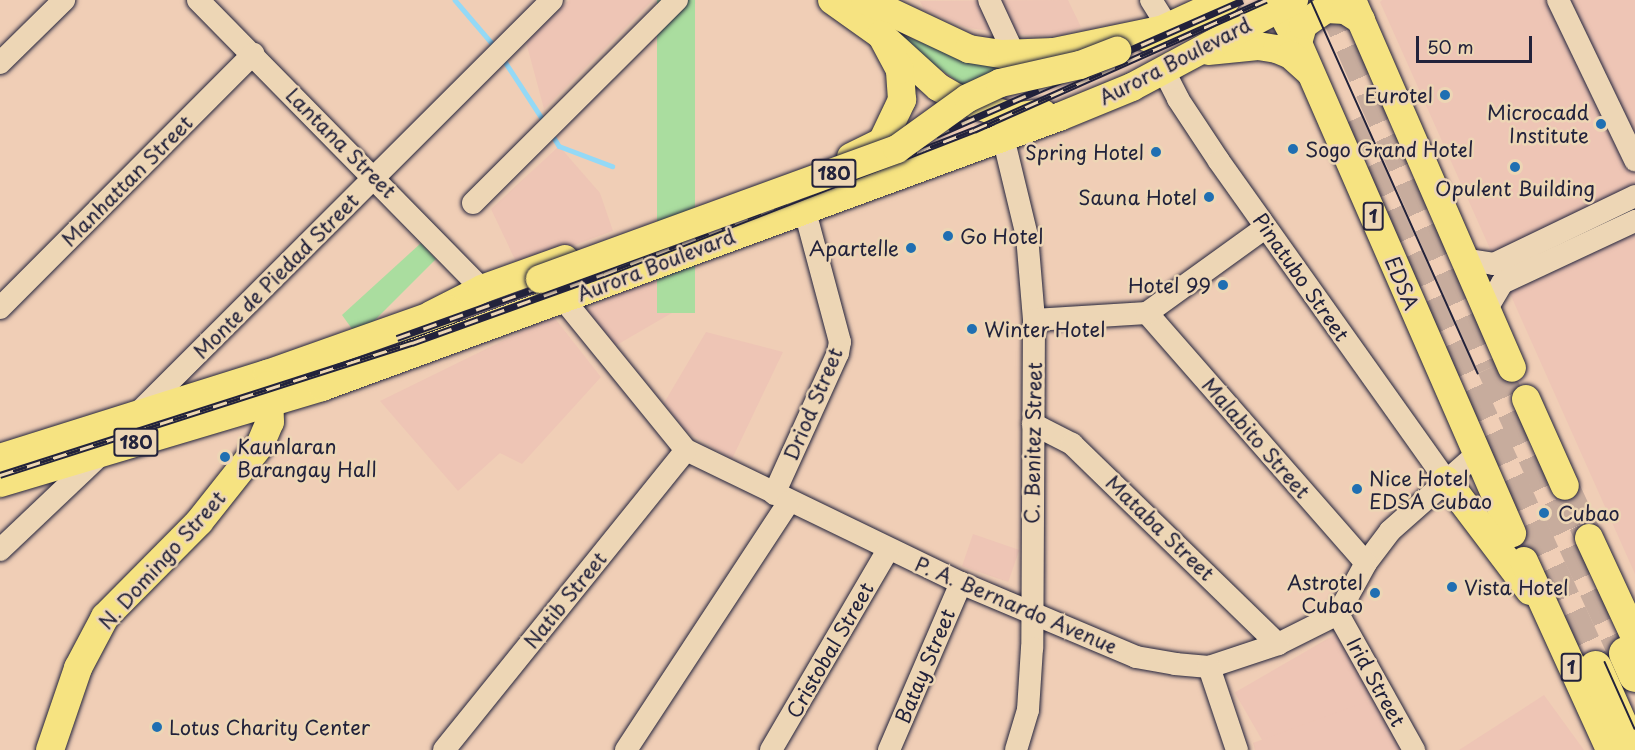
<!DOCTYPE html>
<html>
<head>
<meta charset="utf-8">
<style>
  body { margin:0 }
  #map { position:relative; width:1635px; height:750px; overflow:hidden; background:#f0ceb6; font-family:"Playpen Sans",sans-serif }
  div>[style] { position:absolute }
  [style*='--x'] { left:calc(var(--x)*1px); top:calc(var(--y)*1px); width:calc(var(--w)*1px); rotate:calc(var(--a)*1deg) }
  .built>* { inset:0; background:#eec5b5; transform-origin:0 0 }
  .green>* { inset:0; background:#aadd9f; transform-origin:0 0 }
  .stream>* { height:4.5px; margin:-2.25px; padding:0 2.25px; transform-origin:2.25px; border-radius:2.25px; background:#94d9f6 }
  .major-tunnel>* { height:28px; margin-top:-14px; transform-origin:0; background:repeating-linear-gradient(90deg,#c7ac9d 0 28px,transparent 0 42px) }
  .highway-tunnel>* { height:33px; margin-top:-16.5px; transform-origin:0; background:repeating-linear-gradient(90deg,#c7ac9d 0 33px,transparent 0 49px) }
  .roads { filter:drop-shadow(0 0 2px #22223b) drop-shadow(0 0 2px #22223b) }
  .minor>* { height:22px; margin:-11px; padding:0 11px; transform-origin:11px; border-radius:11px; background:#edd6b5 }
  .major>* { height:28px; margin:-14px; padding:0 14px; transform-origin:14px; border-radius:14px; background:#f6e381 }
  .highway>* { height:33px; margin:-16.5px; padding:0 16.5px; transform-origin:16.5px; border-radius:16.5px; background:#f6e381 }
  .tram>* { height:1.5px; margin:-0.75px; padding:0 0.75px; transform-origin:0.75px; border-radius:0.75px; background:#22223b }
  .rail>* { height:7px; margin-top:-3.5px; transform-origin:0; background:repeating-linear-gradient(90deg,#edd6b5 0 14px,#22223b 0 28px); box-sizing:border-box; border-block:2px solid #22223b }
  .bridges { filter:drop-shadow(0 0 2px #22223b) drop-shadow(0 0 2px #22223b) }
  .major-bridge>* { height:28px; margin:-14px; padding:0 14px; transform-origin:14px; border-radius:14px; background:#f6e381 }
  .dots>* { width:16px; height:16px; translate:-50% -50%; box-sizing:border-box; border:3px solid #edd6b5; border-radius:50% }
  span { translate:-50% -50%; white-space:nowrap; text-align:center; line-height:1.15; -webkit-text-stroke:5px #edd6b5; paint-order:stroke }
  .shield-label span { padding:2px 4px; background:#edd6b5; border:2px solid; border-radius:4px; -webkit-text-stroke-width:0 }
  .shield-label { font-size:18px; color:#22223b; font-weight:700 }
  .street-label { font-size:20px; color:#22223b }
  .poi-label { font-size:20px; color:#22223b }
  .right { translate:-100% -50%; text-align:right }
  .left { translate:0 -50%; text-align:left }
  .scale { position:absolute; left:1416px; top:36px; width:116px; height:27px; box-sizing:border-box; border:3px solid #22223b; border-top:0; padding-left:8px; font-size:18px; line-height:21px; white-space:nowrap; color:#22223b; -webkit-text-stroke:4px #edd6b5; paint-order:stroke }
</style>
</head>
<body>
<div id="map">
  <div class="built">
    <i style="clip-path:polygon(569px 0,653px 0,544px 109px,526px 42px)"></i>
    <i style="clip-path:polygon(1068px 0,1081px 27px,1062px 35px,1035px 36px,968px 28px,924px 10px,920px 1px)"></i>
    <i style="clip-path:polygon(1382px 0,1635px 0,1635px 574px,1380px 2px)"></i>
    <i style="clip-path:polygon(559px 146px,600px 193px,613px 231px,518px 266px,491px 209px)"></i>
    <i style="clip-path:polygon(658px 275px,677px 310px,608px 350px,583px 311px)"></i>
    <i style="clip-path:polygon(553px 316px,601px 377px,522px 464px,500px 453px,458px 491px,380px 401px)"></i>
    <i style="clip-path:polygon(706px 332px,783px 352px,732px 459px,686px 431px,664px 403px)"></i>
    <i style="left:973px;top:534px;width:49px;height:34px;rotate:19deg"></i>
    <i style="left:1336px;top:634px;width:74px;height:117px;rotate:60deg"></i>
    <i style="clip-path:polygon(1544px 695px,1584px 750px,1459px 750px)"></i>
    <i style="clip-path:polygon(1374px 699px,1404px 750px,1255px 750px,1253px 743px)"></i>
  </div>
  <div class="green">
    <i style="left:657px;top:0;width:38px;height:313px"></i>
    <i style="clip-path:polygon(875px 24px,953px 55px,1004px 67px,967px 88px)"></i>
    <i style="clip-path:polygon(421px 243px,436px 259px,368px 327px,355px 333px,342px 315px)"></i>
  </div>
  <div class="stream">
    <i style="--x:455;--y:0;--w:63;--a:49.5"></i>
    <i style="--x:502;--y:57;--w:79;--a:56.9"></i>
    <i style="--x:551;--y:133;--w:15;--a:58"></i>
    <i style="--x:559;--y:146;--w:57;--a:20.7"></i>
  </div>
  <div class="major-tunnel">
    <i style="--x:1565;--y:486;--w:57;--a:65.2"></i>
  </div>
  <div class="highway-tunnel">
    <i style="--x:1332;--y:0;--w:400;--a:66.3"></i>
    <i style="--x:1493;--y:366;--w:316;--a:65.3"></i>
    <i style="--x:1347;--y:122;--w:599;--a:65.53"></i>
  </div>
  <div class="roads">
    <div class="minor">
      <i style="--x:198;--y:0;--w:405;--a:45.5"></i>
      <i style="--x:989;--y:0;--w:60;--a:65.2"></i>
      <i style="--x:1151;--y:0;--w:32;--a:58"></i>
      <i style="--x:1558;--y:0;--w:178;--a:64.3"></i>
      <i style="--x:0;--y:63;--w:90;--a:-44.5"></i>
      <i style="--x:1163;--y:69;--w:34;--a:63"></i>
      <i style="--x:1178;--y:99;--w:74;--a:56.5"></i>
      <i style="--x:1219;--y:161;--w:392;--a:54.6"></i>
      <i style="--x:1003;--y:137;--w:102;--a:76.4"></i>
      <i style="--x:1027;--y:236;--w:84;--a:85.2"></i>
      <i style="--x:1034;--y:320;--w:328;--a:90.3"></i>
      <i style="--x:1032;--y:648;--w:62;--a:93.7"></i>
      <i style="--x:1028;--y:710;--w:42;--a:106.7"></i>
      <i style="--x:473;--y:203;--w:288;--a:-44.9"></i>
      <i style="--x:1463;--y:259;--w:31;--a:9"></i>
      <i style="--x:1494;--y:264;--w:157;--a:-25.7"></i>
      <i style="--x:564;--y:300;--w:193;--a:50.9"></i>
      <i style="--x:686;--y:450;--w:305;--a:25.8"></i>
      <i style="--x:961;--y:583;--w:190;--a:22.9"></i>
      <i style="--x:1136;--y:657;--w:40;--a:10"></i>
      <i style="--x:1175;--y:664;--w:34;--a:5"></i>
      <i style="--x:1209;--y:667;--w:73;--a:-18.4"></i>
      <i style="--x:1278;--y:644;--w:67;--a:-26.6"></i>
      <i style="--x:1338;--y:614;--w:58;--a:-61.2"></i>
      <i style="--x:1366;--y:563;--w:40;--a:-53"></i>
      <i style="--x:1390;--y:531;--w:115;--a:-41.5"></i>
      <i style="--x:0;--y:308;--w:359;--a:-45.1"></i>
      <i style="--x:1486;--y:310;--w:31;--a:-59"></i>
      <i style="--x:1502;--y:283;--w:147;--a:-25"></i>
      <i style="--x:1147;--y:313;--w:332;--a:48.8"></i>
      <i style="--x:1034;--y:320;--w:113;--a:-3.5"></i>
      <i style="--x:1147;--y:313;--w:145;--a:-35.8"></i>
      <i style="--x:137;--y:414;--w:586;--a:-44.93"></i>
      <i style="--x:1033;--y:424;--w:44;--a:27.1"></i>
      <i style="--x:1072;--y:444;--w:287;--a:44.2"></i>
      <i style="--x:774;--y:494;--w:155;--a:-65.6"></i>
      <i style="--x:838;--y:353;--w:11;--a:-80"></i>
      <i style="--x:840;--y:342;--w:139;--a:-105"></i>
      <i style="--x:0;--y:550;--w:139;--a:-43.5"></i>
      <i style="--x:1338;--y:614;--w:156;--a:60.8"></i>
      <i style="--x:1209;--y:667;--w:88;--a:71.4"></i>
      <i style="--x:444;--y:750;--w:385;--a:-51.1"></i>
      <i style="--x:626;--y:750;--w:297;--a:-56.7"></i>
      <i style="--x:771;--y:750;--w:232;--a:-59.7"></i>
      <i style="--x:889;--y:750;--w:182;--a:-66.7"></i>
    </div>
    <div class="major">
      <i style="--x:832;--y:0;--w:60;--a:35.5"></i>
      <i style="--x:881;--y:35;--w:77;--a:42.4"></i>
      <i style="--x:938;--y:87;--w:22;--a:30"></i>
      <i style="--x:957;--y:98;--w:58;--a:19.1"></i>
      <i style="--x:1012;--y:117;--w:31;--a:-7"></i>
      <i style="--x:865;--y:0;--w:115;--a:25.2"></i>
      <i style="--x:969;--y:49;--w:33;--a:9"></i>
      <i style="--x:1002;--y:54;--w:52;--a:-2.2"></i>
      <i style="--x:1054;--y:52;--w:112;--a:-11.8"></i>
      <i style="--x:1275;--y:0;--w:49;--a:61.9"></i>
      <i style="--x:1298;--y:43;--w:535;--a:66.41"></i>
      <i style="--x:1352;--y:0;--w:401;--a:66.5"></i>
      <i style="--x:1146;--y:37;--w:88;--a:-24.8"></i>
      <i style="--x:1298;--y:43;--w:19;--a:-74"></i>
      <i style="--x:1303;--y:25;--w:28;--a:-35"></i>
      <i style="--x:1326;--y:9;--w:19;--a:3"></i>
      <i style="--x:1345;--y:10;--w:19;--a:32"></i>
      <i style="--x:1208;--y:51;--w:50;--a:-5.7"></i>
      <i style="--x:1258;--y:46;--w:19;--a:9"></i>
      <i style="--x:1277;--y:49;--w:15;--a:23"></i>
      <i style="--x:1291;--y:55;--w:25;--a:42"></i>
      <i style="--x:851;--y:157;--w:34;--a:-26"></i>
      <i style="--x:882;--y:142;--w:47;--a:-64.5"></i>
      <i style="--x:902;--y:100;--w:30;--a:-94"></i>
      <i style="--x:900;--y:70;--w:40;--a:-118"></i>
      <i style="--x:431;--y:315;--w:57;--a:-27"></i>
      <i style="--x:482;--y:289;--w:88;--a:-19.9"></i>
      <i style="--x:1526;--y:399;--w:95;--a:65.9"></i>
      <i style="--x:0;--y:458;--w:280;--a:-17.5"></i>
      <i style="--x:267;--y:374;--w:192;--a:-19.5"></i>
      <i style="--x:1446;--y:480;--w:139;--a:52.9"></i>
      <i style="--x:0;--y:483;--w:336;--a:-16.6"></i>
      <i style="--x:322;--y:387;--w:785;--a:-20.12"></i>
      <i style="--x:1059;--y:117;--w:79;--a:-22.3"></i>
      <i style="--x:1132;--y:87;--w:184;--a:-28.2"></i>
      <i style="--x:1589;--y:538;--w:109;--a:65.1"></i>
      <i style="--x:1524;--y:561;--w:208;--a:65.5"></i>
      <i style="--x:50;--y:750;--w:87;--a:-71.1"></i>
      <i style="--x:78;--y:668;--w:58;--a:-62.1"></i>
      <i style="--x:105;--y:617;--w:134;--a:-45.3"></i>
      <i style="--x:199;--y:522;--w:98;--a:-51.6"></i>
      <i style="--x:260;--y:445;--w:25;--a:-67"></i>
      <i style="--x:270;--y:422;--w:37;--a:-92"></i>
    </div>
    <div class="highway">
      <i style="--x:1625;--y:653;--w:24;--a:66"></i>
      <i style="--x:1595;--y:667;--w:91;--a:66"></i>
    </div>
  </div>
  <div class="tram">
    <i style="--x:1311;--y:0;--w:409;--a:65.9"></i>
    <i style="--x:1605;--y:662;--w:73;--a:65.9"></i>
  </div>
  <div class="rail">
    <i style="--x:936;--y:135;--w:335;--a:-23.7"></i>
    <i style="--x:397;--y:338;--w:258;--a:-19.7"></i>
    <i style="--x:0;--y:475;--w:433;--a:-17.8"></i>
    <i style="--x:412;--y:343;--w:204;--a:-19.8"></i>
    <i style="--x:604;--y:274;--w:397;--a:-21.3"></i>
    <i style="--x:974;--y:130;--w:320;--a:-24"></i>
  </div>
  <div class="bridges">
    <div class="major-bridge">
      <i style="--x:540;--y:279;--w:380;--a:-20"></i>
      <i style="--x:897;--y:149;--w:87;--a:-35.7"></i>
      <i style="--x:968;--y:98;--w:35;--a:-25"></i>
      <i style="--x:1000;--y:83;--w:82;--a:-12.7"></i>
      <i style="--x:1080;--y:65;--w:40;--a:-21"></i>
    </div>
  </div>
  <div class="dots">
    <i style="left:1445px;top:95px;background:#1f6fb2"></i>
    <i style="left:1601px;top:124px;background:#1f6fb2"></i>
    <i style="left:1293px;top:149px;background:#1f6fb2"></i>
    <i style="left:1156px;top:152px;background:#1f6fb2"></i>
    <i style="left:1515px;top:167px;background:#1f6fb2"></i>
    <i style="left:1209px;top:197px;background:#1f6fb2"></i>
    <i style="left:948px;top:236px;background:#1f6fb2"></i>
    <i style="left:911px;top:248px;background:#1f6fb2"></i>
    <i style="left:1223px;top:285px;background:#1f6fb2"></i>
    <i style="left:972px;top:329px;background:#1f6fb2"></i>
    <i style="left:225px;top:457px;background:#1f6fb2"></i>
    <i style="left:1357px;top:489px;background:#1f6fb2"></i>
    <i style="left:1544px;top:513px;background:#1f6fb2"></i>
    <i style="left:1452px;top:587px;background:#1f6fb2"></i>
    <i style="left:1375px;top:593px;background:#1f6fb2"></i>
    <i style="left:157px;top:727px;background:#1f6fb2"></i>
  </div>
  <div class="shield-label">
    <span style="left:834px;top:173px">180</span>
    <span style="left:1373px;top:216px">1</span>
    <span style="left:136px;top:442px">180</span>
    <span style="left:1571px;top:667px">1</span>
  </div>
  <div class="street-label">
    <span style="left:1175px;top:61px;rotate:-27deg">Aurora Boulevard</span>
    <span style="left:341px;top:143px;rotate:45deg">Lantana Street</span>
    <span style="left:127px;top:181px;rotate:-45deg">Manhattan Street</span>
    <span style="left:656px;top:265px;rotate:-21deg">Aurora Boulevard</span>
    <span style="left:276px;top:276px;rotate:-45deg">Monte de Piedad Street</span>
    <span style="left:1301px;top:277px;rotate:55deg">Pinatubo Street</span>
    <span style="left:1402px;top:283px;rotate:67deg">EDSA</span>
    <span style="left:813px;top:404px;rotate:-67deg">Driod Street</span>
    <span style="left:1256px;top:438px;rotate:49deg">Malabito Street</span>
    <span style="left:1033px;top:443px;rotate:-89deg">C. Benitez Street</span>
    <span style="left:1160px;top:528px;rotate:44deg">Mataba Street</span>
    <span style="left:162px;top:560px;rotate:-48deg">N. Domingo Street</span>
    <span style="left:565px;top:600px;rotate:-51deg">Natib Street</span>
    <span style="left:1016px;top:605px;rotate:23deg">P. A. Bernardo Avenue</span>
    <span style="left:830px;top:650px;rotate:-60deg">Cristobal Street</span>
    <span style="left:925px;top:666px;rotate:-67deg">Batay Street</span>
    <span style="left:1376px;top:682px;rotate:61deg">Irid Street</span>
  </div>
  <div class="poi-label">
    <span class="right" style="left:1433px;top:95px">Eurotel</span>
    <span class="right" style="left:1589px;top:124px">Microcadd<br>Institute</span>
    <span class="left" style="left:1305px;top:149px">Sogo Grand Hotel</span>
    <span class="right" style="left:1144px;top:152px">Spring Hotel</span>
    <span style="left:1515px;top:188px">Opulent Building</span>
    <span class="right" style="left:1197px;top:197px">Sauna Hotel</span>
    <span class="left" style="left:960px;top:236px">Go Hotel</span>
    <span class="right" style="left:899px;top:248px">Apartelle</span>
    <span class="right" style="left:1211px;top:285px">Hotel 99</span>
    <span class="left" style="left:984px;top:329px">Winter Hotel</span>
    <span class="left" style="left:237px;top:458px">Kaunlaran<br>Barangay Hall</span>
    <span class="left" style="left:1369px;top:490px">Nice Hotel<br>EDSA Cubao</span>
    <span class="left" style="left:1558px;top:513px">Cubao</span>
    <span class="right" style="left:1363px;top:594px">Astrotel<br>Cubao</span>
    <span class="left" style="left:1464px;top:587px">Vista Hotel</span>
    <span class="left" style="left:169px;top:727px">Lotus Charity Center</span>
  </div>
  <div class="scale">50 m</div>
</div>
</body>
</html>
